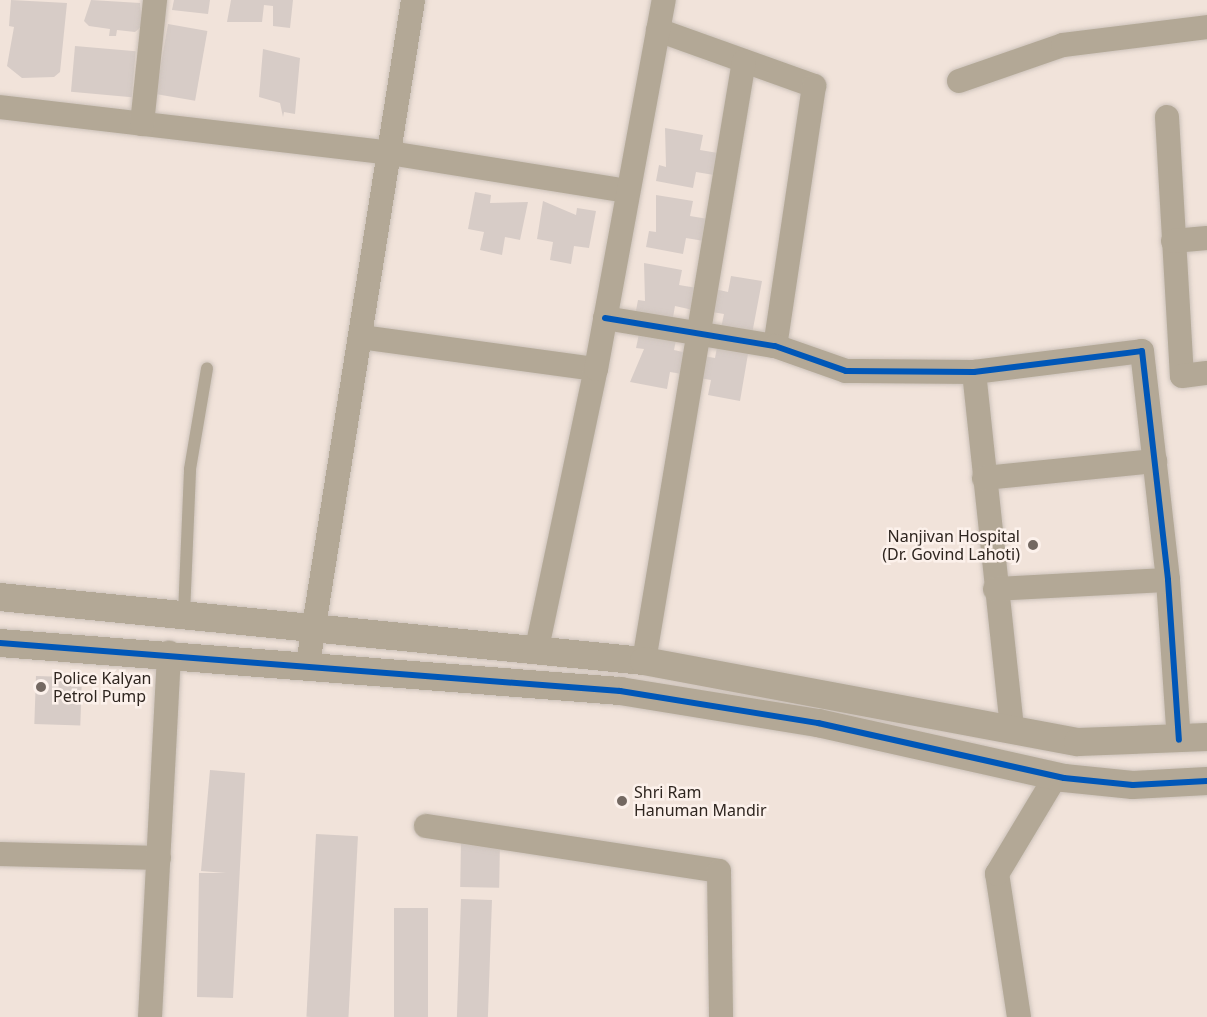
<!DOCTYPE html>
<html>
<head>
<meta charset="utf-8">
<style>
  body { margin:0 }
  #map { position:relative; width:1207px; height:1017px; overflow:hidden; background:#f1e3da; font-family:"Noto Sans",sans-serif }
  div>[style] { position:absolute }
  [style*='--x'] { left:calc(var(--x)*1px); top:calc(var(--y)*1px); width:calc(var(--w)*1px); rotate:calc(var(--a)*1deg) }
  .building>* { inset:0; background:#d7ccc7; transform-origin:0 0 }
  .roads { filter:drop-shadow(0 0 2px #ccc2ba) drop-shadow(0 0 2px #ccc2ba) }
  .service>* { height:12px; margin:-6px; padding:0 6px; transform-origin:6px; border-radius:6px; background:#b3a896 }
  .minor>* { height:24px; margin:-12px; padding:0 12px; transform-origin:12px; border-radius:12px; background:#b3a896 }
  .tertiary>* { height:28px; margin:-14px; padding:0 14px; transform-origin:14px; border-radius:14px; background:#b3a896 }
  .cycleway>* { height:6px; margin:-3px; padding:0 3px; transform-origin:3px; border-radius:3px; background:#0057b8 }
  .dots>* { width:16px; height:16px; translate:-50% -50%; box-sizing:border-box; border:3px solid #fcf1eb; border-radius:50% }
  span { translate:-50% -50%; white-space:nowrap; text-align:center; line-height:1.15; -webkit-text-stroke:5px #fcf1eb; paint-order:stroke }
  .poi-label { font-size:16px; color:#2f2620 }
  .right { translate:-100% -50%; text-align:right }
  .left { translate:0 -50%; text-align:left }
</style>
</head>
<body>
<div id="map">
  <div class="building">
    <i style="clip-path:polygon(11px 0,67px 3px,60px 72px,54px 77px,22px 78px,7px 66px,14px 27px,9px 26px)"></i>
    <i style="clip-path:polygon(91px 0,140px 3px,142px 26px,135px 32px,117px 30px,116px 36px,109px 36px,110px 29px,89px 26px,84px 21px)"></i>
    <i style="clip-path:polygon(174px 0,210px 0,208px 14px,172px 10px)"></i>
    <i style="clip-path:polygon(231px 0,293px 0,290px 28px,273px 26px,273px 6px,264px 5px,262px 22px,227px 22px)"></i>
    <i style="left:168px;top:24px;width:40px;height:71px;rotate:10deg"></i>
    <i style="left:75px;top:46px;width:61px;height:46px;rotate:5deg"></i>
    <i style="clip-path:polygon(263px 49px,300px 58px,295px 114px,284px 112px,283px 117px,280px 103px,259px 97px)"></i>
    <i style="clip-path:polygon(665px 128px,703px 135px,700px 150px,718px 153px,714px 175px,696px 172px,693px 188px,656px 181px,659px 165px,666px 167px)"></i>
    <i style="clip-path:polygon(475px 192px,491px 195px,490px 203px,528px 202px,520px 240px,505px 237px,502px 255px,480px 250px,484px 232px,468px 229px)"></i>
    <i style="clip-path:polygon(656px 195px,693px 201px,690px 216px,708px 219px,704px 241px,686px 238px,683px 254px,646px 247px,649px 231px,656px 232px)"></i>
    <i style="clip-path:polygon(543px 201px,576px 215px,577px 208px,596px 211px,589px 248px,574px 246px,571px 264px,550px 260px,553px 242px,537px 239px)"></i>
    <i style="clip-path:polygon(644px 263px,682px 270px,679px 285px,697px 288px,693px 310px,675px 306px,672px 323px,635px 316px,638px 300px,645px 301px)"></i>
    <i style="clip-path:polygon(731px 276px,762px 281px,752px 334px,721px 328px,724px 314px,706px 311px,710px 288px,728px 292px)"></i>
    <i style="clip-path:polygon(640px 329px,677px 335px,674px 350px,692px 354px,688px 375px,670px 372px,667px 389px,630px 382px,644px 349px,636px 348px)"></i>
    <i style="clip-path:polygon(718px 342px,749px 348px,740px 401px,708px 395px,711px 380px,693px 377px,697px 355px,715px 358px)"></i>
    <i style="left:36px;top:676px;width:46px;height:48px;rotate:2deg"></i>
    <i style="clip-path:polygon(210px 770px,245px 773px,233px 998px,197px 997px,199px 873px,226px 873px,201px 871px)"></i>
    <i style="left:316px;top:834px;width:42px;height:183px;rotate:3deg"></i>
    <i style="left:461px;top:841px;width:39px;height:46px;rotate:1deg"></i>
    <i style="left:461px;top:899px;width:31px;height:118px;rotate:2deg"></i>
    <i style="left:394px;top:908px;width:34px;height:109px"></i>
  </div>
  <div class="roads">
    <div class="service">
      <i style="--x:184;--y:614;--w:145;--a:-87.6"></i>
      <i style="--x:190;--y:469;--w:102;--a:-80.4"></i>
    </div>
    <div class="minor">
      <i style="--x:658;--y:30;--w:166;--a:19.7"></i>
      <i style="--x:814;--y:86;--w:263;--a:98.5"></i>
      <i style="--x:959;--y:81;--w:110;--a:-19.1"></i>
      <i style="--x:1063;--y:45;--w:145;--a:-7.1"></i>
      <i style="--x:0;--y:107;--w:393;--a:6.7"></i>
      <i style="--x:390;--y:153;--w:240;--a:9.1"></i>
      <i style="--x:1167;--y:117;--w:259;--a:86.7"></i>
      <i style="--x:1182;--y:376;--w:25;--a:-7"></i>
      <i style="--x:142;--y:124;--w:125;--a:-84"></i>
      <i style="--x:1173;--y:241;--w:34;--a:-5"></i>
      <i style="--x:605;--y:318;--w:172;--a:9.4"></i>
      <i style="--x:775;--y:346;--w:75;--a:19.4"></i>
      <i style="--x:846;--y:371;--w:128;--a:0.4"></i>
      <i style="--x:974;--y:372;--w:169;--a:-7.1"></i>
      <i style="--x:1142;--y:351;--w:230;--a:83.5"></i>
      <i style="--x:1168;--y:580;--w:160;--a:86.1"></i>
      <i style="--x:361;--y:337;--w:237;--a:7.8"></i>
      <i style="--x:974;--y:372;--w:357;--a:83.9"></i>
      <i style="--x:984;--y:478;--w:172;--a:-5.7"></i>
      <i style="--x:995;--y:589;--w:173;--a:-3"></i>
      <i style="--x:537;--y:648;--w:285;--a:-78.1"></i>
      <i style="--x:596;--y:369;--w:375;--a:-79.6"></i>
      <i style="--x:644;--y:661;--w:608;--a:-80.54"></i>
      <i style="--x:308;--y:664;--w:672;--a:-81.01"></i>
      <i style="--x:426;--y:826;--w:296;--a:8.7"></i>
      <i style="--x:719;--y:871;--w:146;--a:89.2"></i>
      <i style="--x:0;--y:854;--w:159;--a:1.4"></i>
      <i style="--x:150;--y:1017;--w:365;--a:-87"></i>
      <i style="--x:1019;--y:1017;--w:145;--a:-98.7"></i>
      <i style="--x:997;--y:874;--w:114;--a:-59"></i>
    </div>
    <div class="tertiary">
      <i style="--x:0;--y:597;--w:647;--a:5.68"></i>
      <i style="--x:644;--y:661;--w:441;--a:10.6"></i>
      <i style="--x:1078;--y:742;--w:129;--a:-2.2"></i>
      <i style="--x:0;--y:643;--w:622;--a:4.43"></i>
      <i style="--x:620;--y:691;--w:201;--a:9.2"></i>
      <i style="--x:818;--y:723;--w:252;--a:12.6"></i>
      <i style="--x:1064;--y:778;--w:69;--a:5.8"></i>
      <i style="--x:1133;--y:785;--w:74;--a:-3.1"></i>
    </div>
  </div>
  <div class="cycleway">
    <i style="--x:605;--y:318;--w:172;--a:9.4"></i>
    <i style="--x:775;--y:346;--w:75;--a:19.4"></i>
    <i style="--x:846;--y:371;--w:128;--a:0.4"></i>
    <i style="--x:974;--y:372;--w:169;--a:-7.1"></i>
    <i style="--x:1142;--y:351;--w:230;--a:83.5"></i>
    <i style="--x:1168;--y:580;--w:160;--a:86.1"></i>
    <i style="--x:0;--y:643;--w:622;--a:4.43"></i>
    <i style="--x:620;--y:691;--w:201;--a:9.2"></i>
    <i style="--x:818;--y:723;--w:252;--a:12.6"></i>
    <i style="--x:1064;--y:778;--w:69;--a:5.8"></i>
    <i style="--x:1133;--y:785;--w:74;--a:-3.1"></i>
  </div>
  <div class="dots">
    <i style="left:1033px;top:545px;background:#736861"></i>
    <i style="left:41px;top:687px;background:#736861"></i>
    <i style="left:622px;top:801px;background:#736861"></i>
  </div>
  <div class="poi-label">
    <span class="right" style="left:1020px;top:545px">Nanjivan Hospital<br>(Dr. Govind Lahoti)</span>
    <span class="left" style="left:53px;top:687px">Police Kalyan<br>Petrol Pump</span>
    <span class="left" style="left:634px;top:801px">Shri Ram<br>Hanuman Mandir</span>
  </div>
</div>
</body>
</html>
